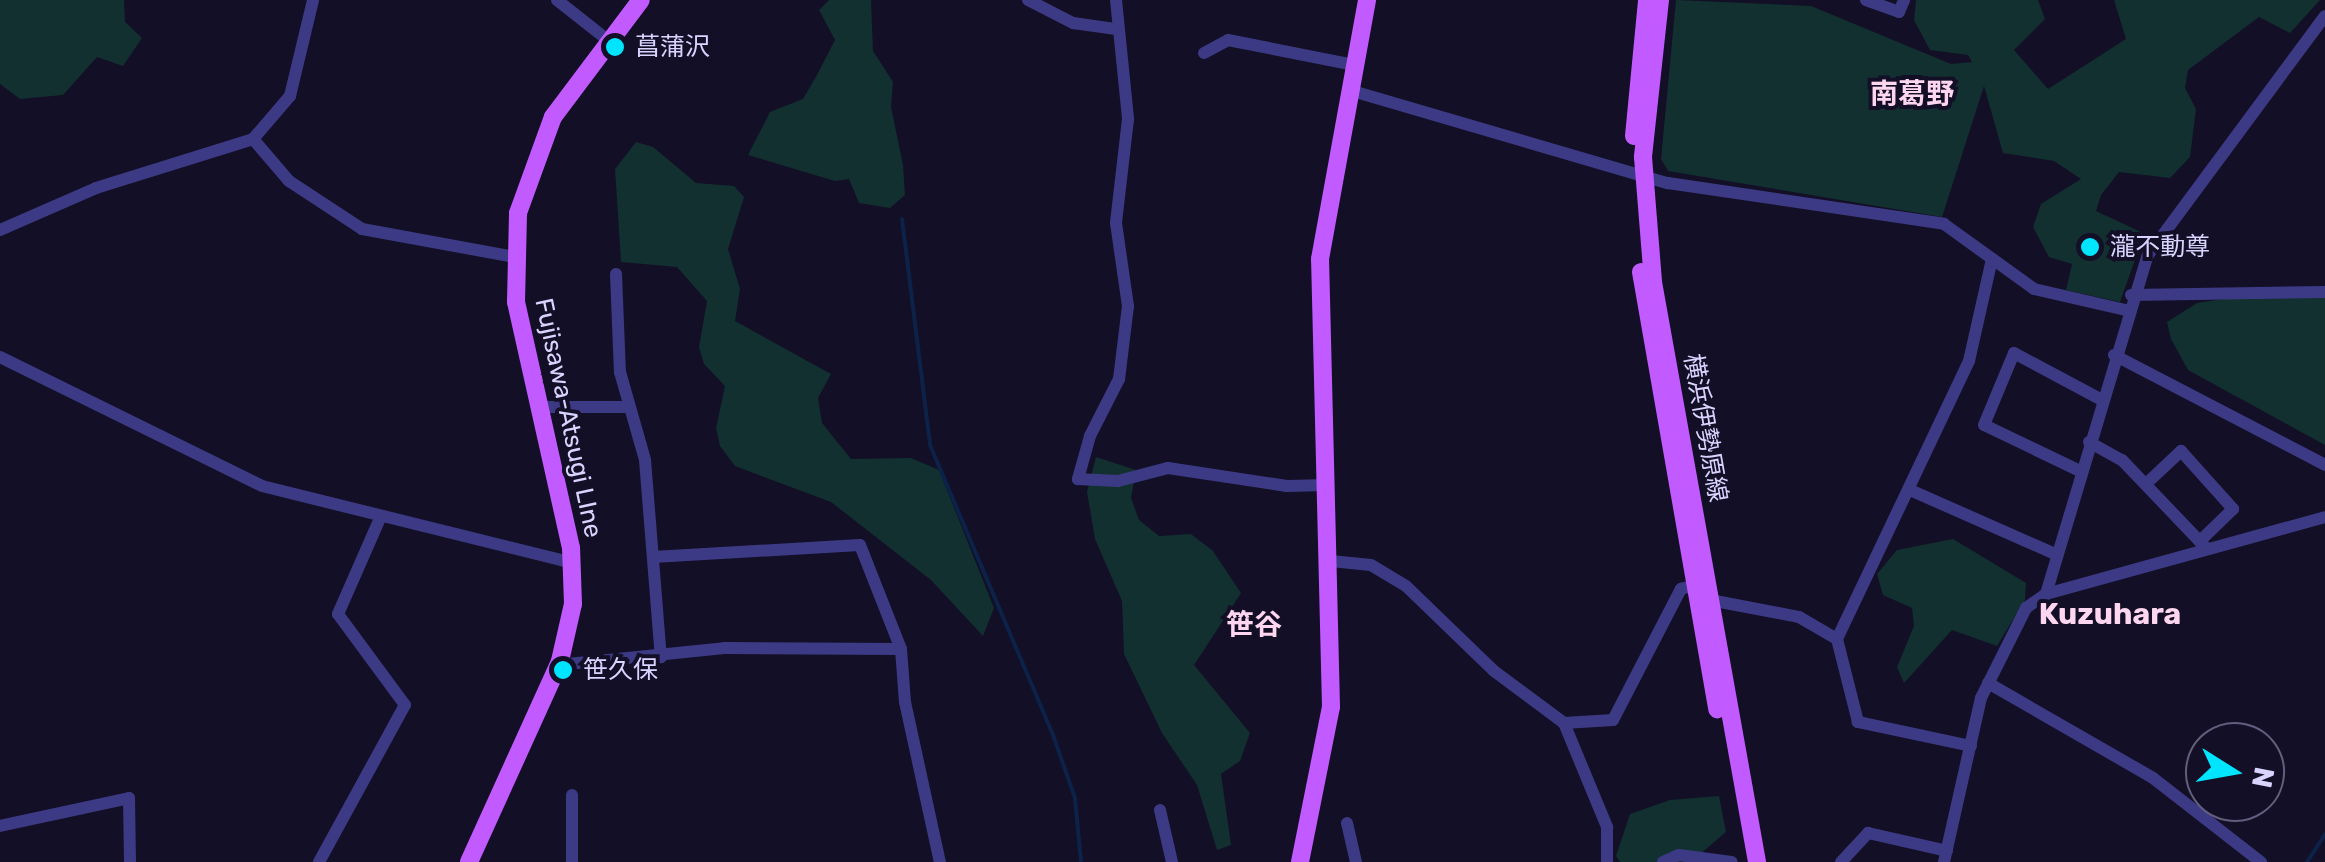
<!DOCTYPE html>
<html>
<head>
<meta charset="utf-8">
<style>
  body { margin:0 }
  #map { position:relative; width:2325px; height:862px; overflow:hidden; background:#130f26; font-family:Rubik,"Noto Sans JP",sans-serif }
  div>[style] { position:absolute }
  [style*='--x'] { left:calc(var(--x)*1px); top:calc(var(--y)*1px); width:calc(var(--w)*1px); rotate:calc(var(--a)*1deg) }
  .green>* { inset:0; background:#12302f }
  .stream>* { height:4px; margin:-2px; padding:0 2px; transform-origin:2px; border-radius:2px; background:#0c2248 }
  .minor>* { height:12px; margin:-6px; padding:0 6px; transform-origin:6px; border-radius:6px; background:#3d3a85 }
  .major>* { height:18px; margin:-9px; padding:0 9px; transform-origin:9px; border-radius:9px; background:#c25bff }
  .dots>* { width:28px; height:28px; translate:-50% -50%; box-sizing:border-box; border:5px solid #130f26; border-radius:50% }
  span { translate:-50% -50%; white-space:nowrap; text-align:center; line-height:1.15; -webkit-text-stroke:8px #130f26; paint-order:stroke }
  .poi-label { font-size:25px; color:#d9d4ff }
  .left { translate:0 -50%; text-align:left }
  .street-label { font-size:25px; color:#d9d4ff }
  .neighbourhood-label { font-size:28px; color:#ffd6f0; font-weight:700 }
  .quarter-label { font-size:30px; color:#ffd6f0; font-weight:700 }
  .north { position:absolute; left:2185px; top:722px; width:100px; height:100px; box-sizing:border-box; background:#130f26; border:2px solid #625e7d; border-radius:50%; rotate:101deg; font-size:28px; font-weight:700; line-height:40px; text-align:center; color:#d9d4ff }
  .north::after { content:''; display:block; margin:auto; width:35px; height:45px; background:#00e5ff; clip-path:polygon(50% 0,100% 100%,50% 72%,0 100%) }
</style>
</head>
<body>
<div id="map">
  <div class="green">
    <i style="clip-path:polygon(0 0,124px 0,125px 22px,142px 38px,123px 66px,97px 57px,63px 95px,20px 99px,0 84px)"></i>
    <i style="clip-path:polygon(829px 0,871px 0,873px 51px,893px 82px,891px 107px,903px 165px,905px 195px,890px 208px,859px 203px,849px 179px,835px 181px,748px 155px,770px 112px,803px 99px,817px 75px,835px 40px,819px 10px)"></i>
    <i style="clip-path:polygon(1676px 0,1811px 6px,1951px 64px,1972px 62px,1968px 55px,1930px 50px,1914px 20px,1916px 0,2038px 0,2045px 19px,2014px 50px,2048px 89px,2126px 39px,2114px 0,2320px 0,2290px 33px,2259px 17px,2188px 70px,2185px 88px,2196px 109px,2190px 157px,2170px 178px,2119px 172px,2101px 195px,2096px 211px,2143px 233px,2143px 241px,2121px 250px,2136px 257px,2120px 302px,2066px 290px,2072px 264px,2049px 257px,2033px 227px,2041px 204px,2081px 179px,2054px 161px,2003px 153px,1984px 86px,1942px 217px,1668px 171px,1661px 159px)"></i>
    <i style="clip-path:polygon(636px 142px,653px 147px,696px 183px,734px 186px,744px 197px,728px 249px,740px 289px,735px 321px,831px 374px,818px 398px,822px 423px,851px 459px,911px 458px,939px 470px,994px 608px,983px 636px,931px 580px,831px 502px,735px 466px,720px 446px,716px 428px,725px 386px,704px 364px,699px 347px,707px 301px,677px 267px,621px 262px,615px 169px)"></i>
    <i style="clip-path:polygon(2284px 290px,2325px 297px,2325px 445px,2188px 370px,2171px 339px,2167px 322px,2197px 303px)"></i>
    <i style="clip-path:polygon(1096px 457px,1136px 470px,1131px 498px,1139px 520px,1159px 536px,1191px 534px,1213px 551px,1241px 593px,1194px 665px,1250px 733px,1240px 761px,1221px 774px,1231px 845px,1217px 850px,1197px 785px,1162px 733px,1124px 654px,1122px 601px,1095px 539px,1087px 492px)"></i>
    <i style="clip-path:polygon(1953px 539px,2026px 583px,2025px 600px,1997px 646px,1952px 630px,1904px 683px,1897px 667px,1914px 626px,1912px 608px,1883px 595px,1877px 574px,1897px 550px)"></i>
    <i style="clip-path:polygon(1719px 796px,1726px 832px,1691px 862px,1620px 862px,1616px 856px,1630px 814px,1670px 800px)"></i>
  </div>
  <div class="stream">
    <i style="--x:902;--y:219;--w:228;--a:82.9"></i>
    <i style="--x:930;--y:445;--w:312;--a:67"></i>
    <i style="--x:1052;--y:732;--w:70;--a:70.8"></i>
    <i style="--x:1075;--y:798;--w:64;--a:84.6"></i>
    <i style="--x:2307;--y:862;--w:33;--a:-57"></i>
  </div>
  <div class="minor">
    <i style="--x:557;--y:0;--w:66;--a:38.3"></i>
    <i style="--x:1028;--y:0;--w:51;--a:27.1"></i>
    <i style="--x:1073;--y:23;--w:42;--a:8.1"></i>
    <i style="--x:1116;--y:0;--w:120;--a:84.2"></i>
    <i style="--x:1128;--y:119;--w:105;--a:96.6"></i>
    <i style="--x:1116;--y:223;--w:84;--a:81.8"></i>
    <i style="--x:1128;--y:306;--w:74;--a:97"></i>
    <i style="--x:1119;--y:379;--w:64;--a:117"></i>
    <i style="--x:1090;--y:436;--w:45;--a:105.6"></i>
    <i style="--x:1078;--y:479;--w:40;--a:2.9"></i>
    <i style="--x:1118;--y:481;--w:52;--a:-14.6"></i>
    <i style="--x:1168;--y:468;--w:120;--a:8.6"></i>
    <i style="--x:1287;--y:486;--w:41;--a:-1.4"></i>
    <i style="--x:1866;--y:0;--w:35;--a:20"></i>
    <i style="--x:1899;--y:12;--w:13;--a:-67"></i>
    <i style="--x:1204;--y:53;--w:27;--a:-28"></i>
    <i style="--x:1228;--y:40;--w:128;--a:11.2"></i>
    <i style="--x:1349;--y:90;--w:332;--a:16.3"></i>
    <i style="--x:1668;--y:183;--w:279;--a:8.4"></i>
    <i style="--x:1944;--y:224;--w:111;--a:35.8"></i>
    <i style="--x:2034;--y:289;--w:94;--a:12.9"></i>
    <i style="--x:253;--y:139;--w:55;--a:49.4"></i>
    <i style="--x:289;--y:181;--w:87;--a:33.3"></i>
    <i style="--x:362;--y:229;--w:155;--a:10.4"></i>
    <i style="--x:0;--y:230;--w:105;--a:-23.6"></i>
    <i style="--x:96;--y:188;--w:164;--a:-17.3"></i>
    <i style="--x:253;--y:139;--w:57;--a:-49.3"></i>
    <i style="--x:290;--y:96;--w:99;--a:-76.5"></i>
    <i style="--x:616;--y:274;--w:98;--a:87.7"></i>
    <i style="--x:620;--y:372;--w:91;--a:74.1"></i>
    <i style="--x:645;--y:460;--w:198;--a:85.4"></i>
    <i style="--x:2131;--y:295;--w:194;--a:-0.9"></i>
    <i style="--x:2114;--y:355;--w:238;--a:27.5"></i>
    <i style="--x:0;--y:357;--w:292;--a:26.2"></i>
    <i style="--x:262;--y:486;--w:320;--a:13.9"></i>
    <i style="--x:539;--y:407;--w:90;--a:0"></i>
    <i style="--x:2089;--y:442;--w:38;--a:29"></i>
    <i style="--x:2122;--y:460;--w:120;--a:46.3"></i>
    <i style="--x:2080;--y:471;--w:106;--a:-154.4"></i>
    <i style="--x:1984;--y:425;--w:78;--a:-67.4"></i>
    <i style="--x:2014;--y:353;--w:100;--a:28.1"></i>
    <i style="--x:2147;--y:483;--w:47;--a:-43.3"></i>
    <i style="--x:2181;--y:451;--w:78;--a:48.1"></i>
    <i style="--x:2233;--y:509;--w:46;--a:135.9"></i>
    <i style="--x:1910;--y:490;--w:158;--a:23.8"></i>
    <i style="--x:653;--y:557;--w:207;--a:-3.3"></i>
    <i style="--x:860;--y:545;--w:112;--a:68.5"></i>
    <i style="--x:901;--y:649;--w:53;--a:85.7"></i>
    <i style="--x:905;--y:702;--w:164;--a:77.7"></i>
    <i style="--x:1331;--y:561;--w:40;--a:5.7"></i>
    <i style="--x:1371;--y:565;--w:41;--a:31"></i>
    <i style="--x:1406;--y:586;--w:122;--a:44"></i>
    <i style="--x:1494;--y:671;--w:87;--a:36.6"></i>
    <i style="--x:1564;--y:723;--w:49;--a:-3.5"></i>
    <i style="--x:1613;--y:720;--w:148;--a:-62.6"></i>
    <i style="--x:1681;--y:589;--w:15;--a:-16"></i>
    <i style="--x:2046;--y:594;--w:354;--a:-73.3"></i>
    <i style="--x:2148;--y:255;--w:297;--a:-53.5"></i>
    <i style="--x:1710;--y:600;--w:91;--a:10.8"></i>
    <i style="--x:1799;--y:617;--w:44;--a:30.1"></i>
    <i style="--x:558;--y:665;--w:167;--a:-5.8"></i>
    <i style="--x:724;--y:648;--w:177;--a:0.3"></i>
    <i style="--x:1988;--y:683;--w:190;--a:29.9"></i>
    <i style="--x:2153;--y:778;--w:137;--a:37.9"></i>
    <i style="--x:1564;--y:723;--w:113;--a:67.5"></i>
    <i style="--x:1607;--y:827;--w:35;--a:90"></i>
    <i style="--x:1971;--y:746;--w:116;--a:-168"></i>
    <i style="--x:1858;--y:722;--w:86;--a:-104.2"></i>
    <i style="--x:1837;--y:639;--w:308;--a:-64.6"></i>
    <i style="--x:1969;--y:361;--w:105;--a:-77.3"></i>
    <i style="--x:1160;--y:810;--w:53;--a:77"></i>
    <i style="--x:1347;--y:823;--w:40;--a:77"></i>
    <i style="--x:0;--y:826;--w:132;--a:-12.2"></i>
    <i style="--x:129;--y:798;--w:64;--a:89.1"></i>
    <i style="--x:319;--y:862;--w:179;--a:-61.3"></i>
    <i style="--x:405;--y:705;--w:113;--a:-126.4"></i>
    <i style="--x:338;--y:614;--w:107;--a:-66.3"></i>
    <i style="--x:572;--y:862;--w:67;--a:-90"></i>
    <i style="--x:1663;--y:862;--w:17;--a:-24"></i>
    <i style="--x:1679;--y:855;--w:53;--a:7.5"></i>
    <i style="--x:1841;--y:862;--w:40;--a:-47"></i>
    <i style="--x:1868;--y:833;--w:81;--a:12.8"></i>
    <i style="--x:1944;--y:862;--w:168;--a:-77.3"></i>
    <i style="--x:1981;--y:698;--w:101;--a:-63.4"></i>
    <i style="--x:2026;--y:608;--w:24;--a:-35"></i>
    <i style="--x:2046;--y:594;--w:289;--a:-15.4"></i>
  </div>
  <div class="major">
    <i style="--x:1660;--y:0;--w:158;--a:96.2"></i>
    <i style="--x:1643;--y:157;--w:125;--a:85.4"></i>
    <i style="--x:1653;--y:282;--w:589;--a:79.83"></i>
    <i style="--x:1634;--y:136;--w:137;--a:-84.5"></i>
    <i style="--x:1641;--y:272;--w:444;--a:80.1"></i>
    <i style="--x:469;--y:862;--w:221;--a:-65.6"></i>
    <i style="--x:560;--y:661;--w:58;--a:-77.2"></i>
    <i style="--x:573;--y:604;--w:56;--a:-92"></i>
    <i style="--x:571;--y:548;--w:252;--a:-102.6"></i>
    <i style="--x:516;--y:302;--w:89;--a:-88.7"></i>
    <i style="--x:518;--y:213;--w:102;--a:-70"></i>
    <i style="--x:553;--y:117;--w:146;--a:-53.1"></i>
    <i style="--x:1300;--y:862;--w:158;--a:-78.7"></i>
    <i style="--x:1331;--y:707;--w:448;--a:-91.4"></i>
    <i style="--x:1320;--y:259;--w:263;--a:-79.7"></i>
  </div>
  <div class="dots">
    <i style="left:615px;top:47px;background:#00e5ff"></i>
    <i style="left:2090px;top:247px;background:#00e5ff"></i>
    <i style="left:563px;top:670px;background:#00e5ff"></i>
  </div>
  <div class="poi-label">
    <span class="left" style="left:635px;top:47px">菖蒲沢</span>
    <span class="left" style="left:2110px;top:247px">瀧不動尊</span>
    <span class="left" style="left:583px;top:670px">笹久保</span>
  </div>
  <div class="street-label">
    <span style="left:568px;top:418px;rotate:78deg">Fujisawa-Atsugi LIne</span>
    <span style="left:1705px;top:428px;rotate:80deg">横浜伊勢原線</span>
  </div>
  <div class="neighbourhood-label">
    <span style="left:1912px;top:94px">南葛野</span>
    <span style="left:1254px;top:625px">笹谷</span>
  </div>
  <div class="quarter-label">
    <span style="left:2110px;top:614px">Kuzuhara</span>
  </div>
  <div class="north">N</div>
</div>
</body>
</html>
